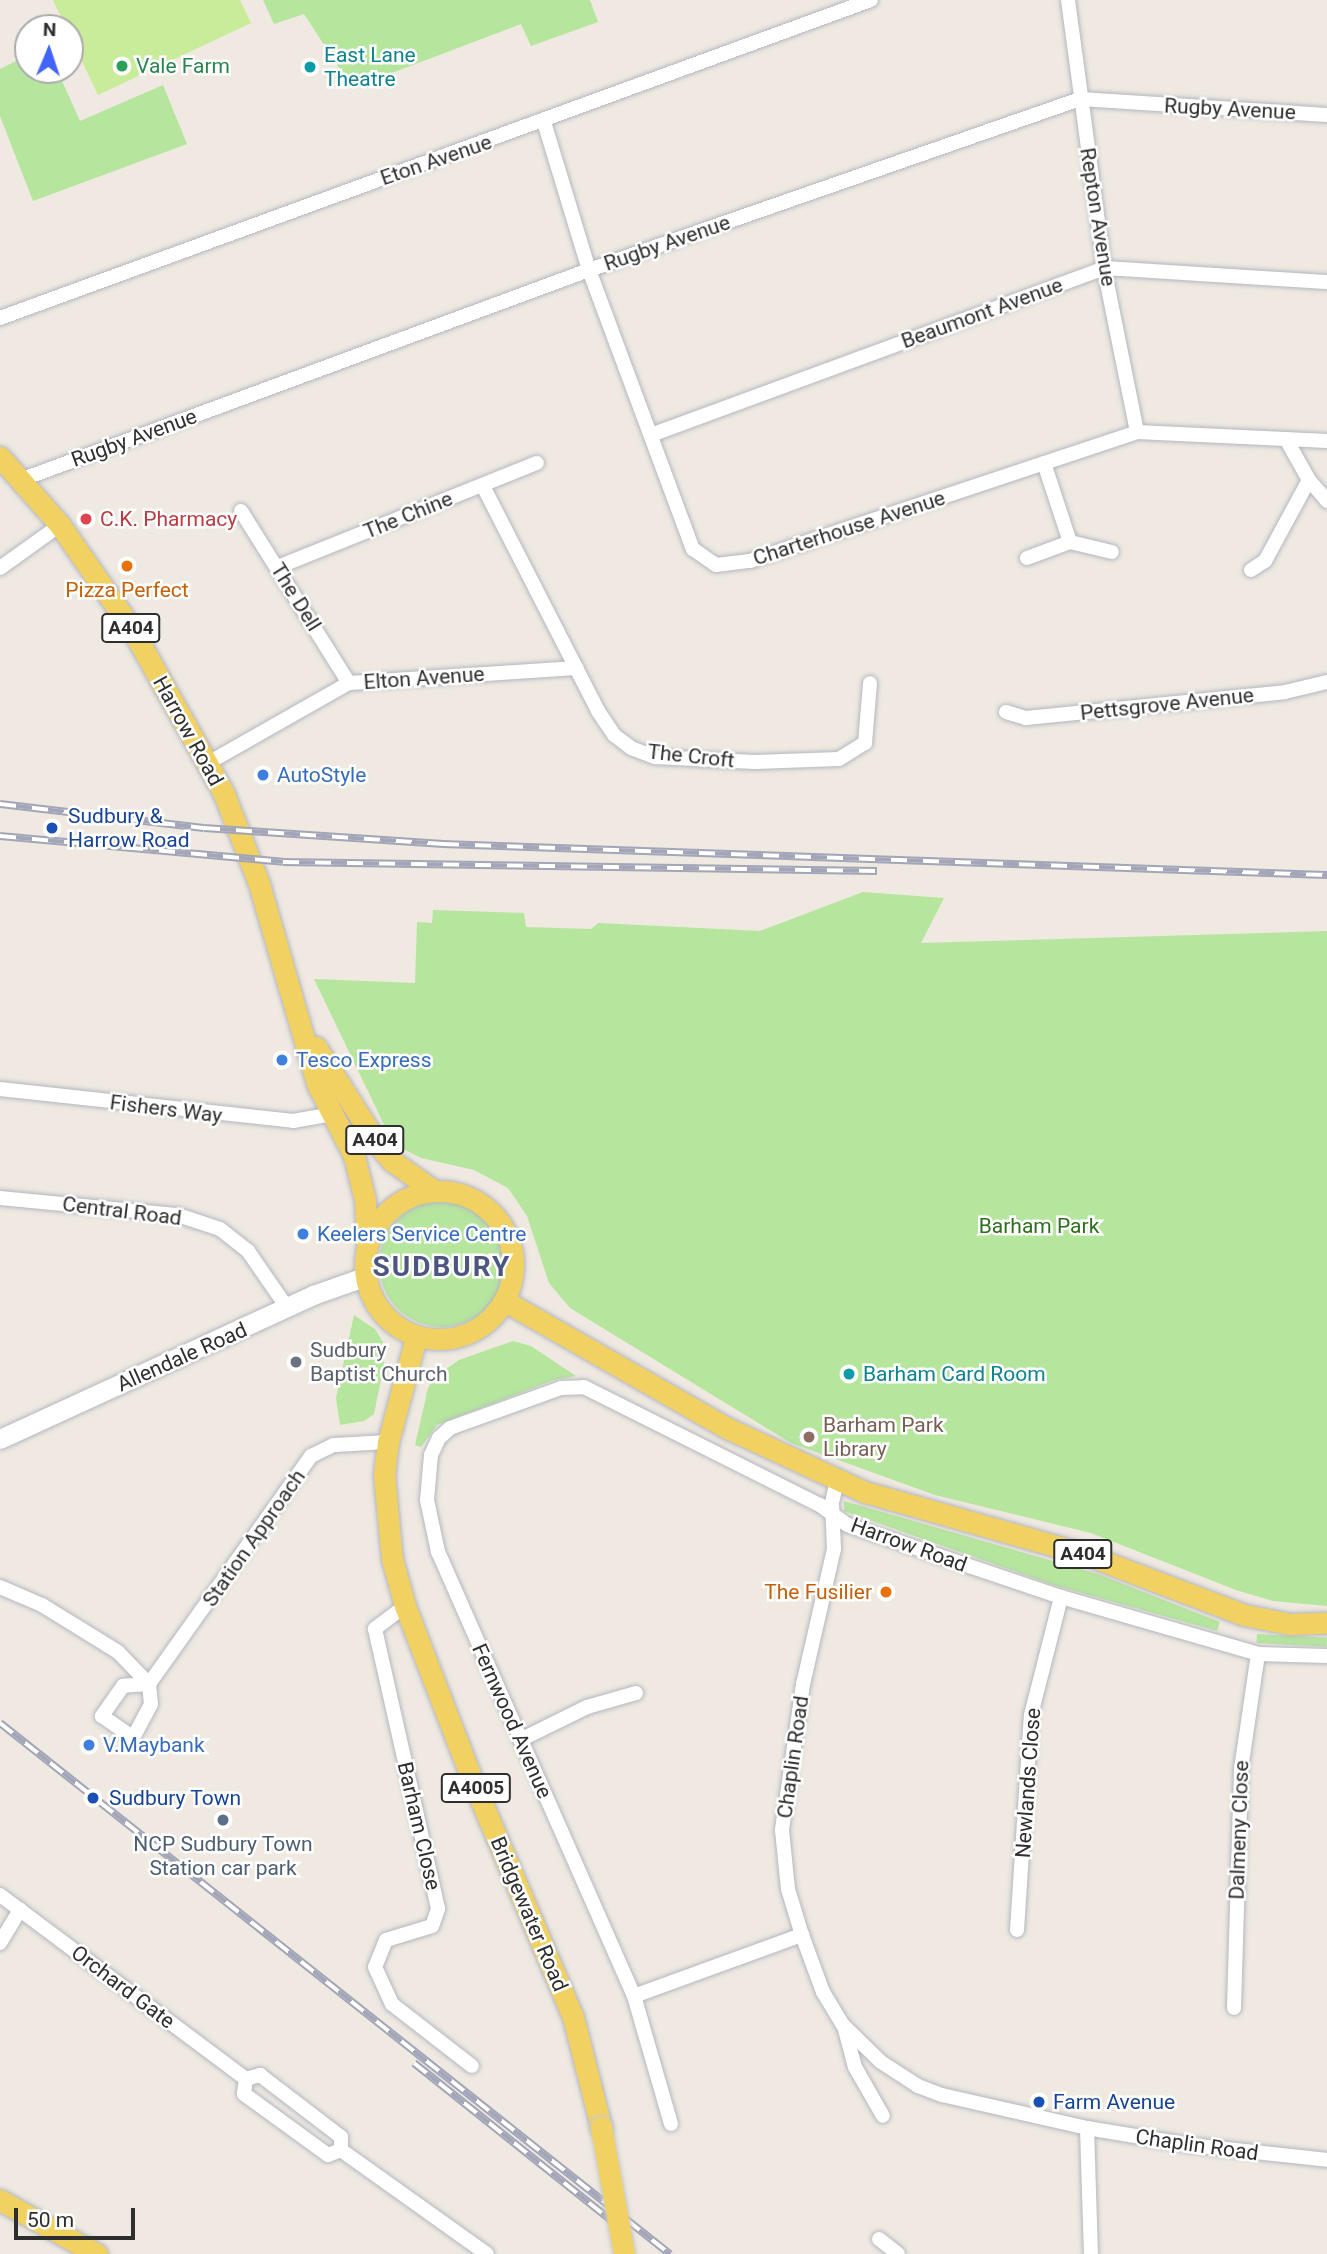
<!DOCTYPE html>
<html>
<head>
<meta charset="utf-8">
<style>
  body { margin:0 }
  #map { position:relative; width:1327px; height:2254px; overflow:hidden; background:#efe9e1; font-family:Roboto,sans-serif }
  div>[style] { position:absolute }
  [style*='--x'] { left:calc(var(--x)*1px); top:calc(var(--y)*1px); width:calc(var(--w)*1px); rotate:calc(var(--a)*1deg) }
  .green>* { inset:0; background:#b6e59e; transform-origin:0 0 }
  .round { border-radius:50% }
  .pitch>* { inset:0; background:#c9ec9a }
  .roads { filter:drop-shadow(0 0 2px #b4b7c1) drop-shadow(0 0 2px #b4b7c1) }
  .street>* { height:14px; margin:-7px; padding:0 7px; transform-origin:7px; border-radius:7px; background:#fff }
  .secondary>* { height:19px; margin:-9.5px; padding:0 9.5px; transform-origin:9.5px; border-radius:9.5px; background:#fff }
  .primary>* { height:21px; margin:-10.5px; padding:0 10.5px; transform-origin:10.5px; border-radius:10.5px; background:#f2d163 }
  .primary>.ring { margin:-10.5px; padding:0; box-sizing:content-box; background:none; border:21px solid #f2d163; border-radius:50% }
  .rail>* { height:8px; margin-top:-4px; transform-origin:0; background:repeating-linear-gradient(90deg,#fff 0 16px,#a3a6b8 0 32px); box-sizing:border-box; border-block:2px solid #a3a6b8 }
  .bridges { filter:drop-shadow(0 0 2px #c9c9c9) drop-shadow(0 0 2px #c9c9c9) }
  .primary-bridge>* { height:21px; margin:-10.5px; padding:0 10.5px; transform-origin:10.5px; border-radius:10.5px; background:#f2d163 }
  .dots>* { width:19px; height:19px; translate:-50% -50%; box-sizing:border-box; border:4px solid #fff; border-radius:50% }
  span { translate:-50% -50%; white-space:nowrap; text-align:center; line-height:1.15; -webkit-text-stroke:5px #fff; paint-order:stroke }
  .shield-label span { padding:2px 5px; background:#fff; border:2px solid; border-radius:5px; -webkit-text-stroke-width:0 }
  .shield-label { font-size:19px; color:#2e2e2e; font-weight:700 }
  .culture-label { font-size:21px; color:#0d838f }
  .left { translate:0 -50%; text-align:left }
  .leisure-label { font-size:21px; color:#27864d }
  .street-label { font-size:21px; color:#2e2e2e }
  .health-label { font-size:21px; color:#be3a42 }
  .food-label { font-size:21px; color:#c56008 }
  .right { translate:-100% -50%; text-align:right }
  .shop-label { font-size:21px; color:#366cbe }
  .transit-label { font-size:21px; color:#164399 }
  .park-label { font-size:21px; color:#2c6e1b }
  .worship-label { font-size:21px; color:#5b616d }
  .education-label { font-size:21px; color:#785e54 }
  .service-label { font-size:21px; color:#4e5e75 }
  .district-label { font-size:28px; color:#4d5680; font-weight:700; letter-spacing:2px }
  .north { position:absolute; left:14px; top:14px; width:70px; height:70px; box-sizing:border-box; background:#fff; border:2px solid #ababab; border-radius:50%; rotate:2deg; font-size:19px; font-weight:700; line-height:28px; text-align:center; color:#2e2e2e }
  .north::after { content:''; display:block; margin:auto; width:24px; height:32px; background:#4264fb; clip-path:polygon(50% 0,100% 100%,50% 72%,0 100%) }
  .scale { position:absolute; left:14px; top:2208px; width:121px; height:32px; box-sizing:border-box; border:4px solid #2e2e2e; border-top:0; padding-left:9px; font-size:21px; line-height:24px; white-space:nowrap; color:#2e2e2e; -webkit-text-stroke:5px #fff; paint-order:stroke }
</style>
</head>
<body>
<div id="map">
  <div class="green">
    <i style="clip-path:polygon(263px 0,590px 0,598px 22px,531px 46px,521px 24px,352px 88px,304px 14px,274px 24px)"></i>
    <i style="clip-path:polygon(28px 55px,28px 70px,57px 70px,80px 121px,163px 85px,187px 144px,33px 201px,0 116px,0 69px)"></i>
    <i style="clip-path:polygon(863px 892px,944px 898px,921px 943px,1327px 931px,1327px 1606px,1273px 1601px,1236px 1590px,1091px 1533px,935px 1495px,791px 1443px,570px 1308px,549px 1283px,527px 1216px,508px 1188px,474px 1170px,421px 1158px,401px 1148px,387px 1131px,314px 979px,415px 983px,417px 922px,432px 923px,433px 910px,524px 913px,526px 927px,591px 929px,598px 923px,760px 931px)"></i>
    <i class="round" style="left:379px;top:1201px;width:126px;height:126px"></i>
    <i style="clip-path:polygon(354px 1315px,375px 1329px,383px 1342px,384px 1364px,374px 1414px,364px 1421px,340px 1425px,336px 1398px)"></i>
    <i style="clip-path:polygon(513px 1341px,531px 1346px,576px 1376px,554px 1380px,437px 1425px,421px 1447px,415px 1445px,428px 1388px,436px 1376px,459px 1360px)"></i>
    <i style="clip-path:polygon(844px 1501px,1098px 1574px,1220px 1622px,1217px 1631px,1053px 1585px,844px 1511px)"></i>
    <i style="left:1257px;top:1634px;width:70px;height:9px;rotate:3deg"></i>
  </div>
  <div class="pitch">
    <i style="clip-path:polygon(53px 0,240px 0,251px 23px,98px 95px)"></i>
  </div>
  <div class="roads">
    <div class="street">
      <i style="--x:1068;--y:0;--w:270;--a:82.3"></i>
      <i style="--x:1104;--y:268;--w:167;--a:78.6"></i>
      <i style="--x:544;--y:122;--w:155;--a:73.1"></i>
      <i style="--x:589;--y:270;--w:298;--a:69.6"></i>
      <i style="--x:693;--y:549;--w:28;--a:35"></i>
      <i style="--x:716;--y:565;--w:34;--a:-7"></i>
      <i style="--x:750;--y:561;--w:408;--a:-18.4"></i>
      <i style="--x:1137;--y:432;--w:190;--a:2.7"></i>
      <i style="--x:0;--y:318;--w:927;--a:-20.06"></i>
      <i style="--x:651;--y:435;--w:483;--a:-20.2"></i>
      <i style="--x:1104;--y:268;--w:223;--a:3.6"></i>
      <i style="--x:1286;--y:439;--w:47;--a:60.7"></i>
      <i style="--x:1309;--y:480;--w:28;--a:49"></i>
      <i style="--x:1044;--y:463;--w:83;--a:71.8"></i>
      <i style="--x:23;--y:479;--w:603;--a:-20.27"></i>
      <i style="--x:589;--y:270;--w:520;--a:-19.2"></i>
      <i style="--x:1080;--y:99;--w:248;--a:3.7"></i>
      <i style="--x:483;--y:486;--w:253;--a:62.9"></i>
      <i style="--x:598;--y:711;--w:29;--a:56"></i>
      <i style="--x:614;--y:735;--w:21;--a:37"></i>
      <i style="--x:631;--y:748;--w:26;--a:21"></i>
      <i style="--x:655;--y:757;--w:100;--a:2.9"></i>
      <i style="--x:755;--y:762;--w:84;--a:-2"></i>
      <i style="--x:839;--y:759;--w:31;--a:-32"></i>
      <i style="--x:865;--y:743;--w:60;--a:-85.2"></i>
      <i style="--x:241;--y:511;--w:203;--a:57.9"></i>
      <i style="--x:1027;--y:558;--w:46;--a:-20.4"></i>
      <i style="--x:1070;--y:542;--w:43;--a:13.4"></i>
      <i style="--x:278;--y:567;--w:279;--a:-21.9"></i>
      <i style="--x:0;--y:568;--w:74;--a:-35.6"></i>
      <i style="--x:1251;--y:570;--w:17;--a:-33"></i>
      <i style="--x:1265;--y:561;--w:92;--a:-61.5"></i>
      <i style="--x:1006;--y:712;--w:21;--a:17"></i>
      <i style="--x:1026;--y:718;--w:260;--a:-5.7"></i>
      <i style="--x:1285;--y:692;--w:43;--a:-13.4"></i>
      <i style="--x:208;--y:763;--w:162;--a:-29.6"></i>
      <i style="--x:349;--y:683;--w:228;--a:-3.8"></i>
      <i style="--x:0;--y:1089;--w:295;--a:6.2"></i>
      <i style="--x:293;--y:1121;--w:40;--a:-10"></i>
      <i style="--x:0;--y:1198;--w:179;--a:5.5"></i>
      <i style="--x:178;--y:1215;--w:44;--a:18.4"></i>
      <i style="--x:220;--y:1229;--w:36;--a:38"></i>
      <i style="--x:248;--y:1251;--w:70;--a:55.4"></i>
      <i style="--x:837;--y:1481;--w:23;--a:103"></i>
      <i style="--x:832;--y:1503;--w:46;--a:87.5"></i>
      <i style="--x:834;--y:1549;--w:139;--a:102.9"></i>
      <i style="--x:803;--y:1684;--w:148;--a:98.2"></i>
      <i style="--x:782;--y:1830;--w:59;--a:84.2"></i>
      <i style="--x:788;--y:1889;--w:48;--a:73.1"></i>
      <i style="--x:802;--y:1935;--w:61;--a:69.8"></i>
      <i style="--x:823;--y:1992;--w:39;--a:59"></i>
      <i style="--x:843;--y:2025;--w:53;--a:44.2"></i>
      <i style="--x:881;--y:2062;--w:44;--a:33"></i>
      <i style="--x:918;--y:2086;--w:26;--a:21"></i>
      <i style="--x:942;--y:2095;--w:149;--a:12.8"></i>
      <i style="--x:1087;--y:2128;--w:104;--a:9.4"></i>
      <i style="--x:1190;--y:2145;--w:138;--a:6.2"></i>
      <i style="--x:0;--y:1587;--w:46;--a:23.2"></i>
      <i style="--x:42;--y:1605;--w:89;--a:31.7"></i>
      <i style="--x:118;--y:1652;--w:45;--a:45.9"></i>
      <i style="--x:405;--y:1606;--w:38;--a:143"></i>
      <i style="--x:375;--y:1629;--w:287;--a:77.3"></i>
      <i style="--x:438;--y:1909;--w:18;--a:109"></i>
      <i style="--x:432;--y:1926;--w:48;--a:163.1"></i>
      <i style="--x:386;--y:1940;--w:29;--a:112"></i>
      <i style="--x:375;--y:1967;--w:41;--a:65.3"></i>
      <i style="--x:392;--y:2004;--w:101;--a:37.8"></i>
      <i style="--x:149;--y:1684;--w:26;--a:176"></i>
      <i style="--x:123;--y:1686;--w:37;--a:125"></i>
      <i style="--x:102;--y:1716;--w:38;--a:35"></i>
      <i style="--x:133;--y:1738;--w:38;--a:-62"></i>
      <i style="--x:151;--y:1704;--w:20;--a:-96"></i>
      <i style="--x:149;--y:1684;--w:280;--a:-54.6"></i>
      <i style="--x:311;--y:1456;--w:25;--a:-26"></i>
      <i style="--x:334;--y:1445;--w:54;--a:-3.2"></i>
      <i style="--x:520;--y:1740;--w:75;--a:-26.2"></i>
      <i style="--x:587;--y:1707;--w:51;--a:-15.9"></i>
      <i style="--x:0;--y:1895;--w:307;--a:36.8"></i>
      <i style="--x:1017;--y:1930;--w:215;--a:-86.3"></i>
      <i style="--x:1031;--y:1715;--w:122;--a:-75.7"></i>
      <i style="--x:0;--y:1943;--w:39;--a:-59"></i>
      <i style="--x:634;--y:1996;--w:179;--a:-20"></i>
      <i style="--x:1234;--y:2008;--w:239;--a:-88.3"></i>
      <i style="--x:1241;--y:1769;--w:116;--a:-81.6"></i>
      <i style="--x:844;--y:2026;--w:42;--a:75"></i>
      <i style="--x:855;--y:2067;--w:56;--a:60.3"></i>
      <i style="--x:246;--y:2079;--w:15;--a:98"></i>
      <i style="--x:244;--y:2094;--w:104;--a:36"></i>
      <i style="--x:328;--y:2155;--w:14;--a:-21"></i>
      <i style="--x:246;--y:2079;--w:15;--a:-16"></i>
      <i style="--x:260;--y:2075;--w:102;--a:37.4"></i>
      <i style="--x:341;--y:2137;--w:13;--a:90"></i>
      <i style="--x:671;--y:2124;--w:133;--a:-106.1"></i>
      <i style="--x:634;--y:1996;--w:485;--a:-113.8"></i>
      <i style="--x:438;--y:1552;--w:53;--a:-101.9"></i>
      <i style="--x:427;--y:1500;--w:45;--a:-84.9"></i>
      <i style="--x:431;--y:1455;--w:19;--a:-65"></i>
      <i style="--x:439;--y:1438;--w:15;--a:-42"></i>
      <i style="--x:450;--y:1428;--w:118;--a:-19.8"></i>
      <i style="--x:561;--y:1388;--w:23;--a:-2"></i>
      <i style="--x:584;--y:1387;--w:264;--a:26.6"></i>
      <i style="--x:820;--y:1505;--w:34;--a:36"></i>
      <i style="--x:848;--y:1525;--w:225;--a:18.7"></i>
      <i style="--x:1061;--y:1597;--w:205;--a:16.1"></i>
      <i style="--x:1258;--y:1654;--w:69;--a:1.7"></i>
      <i style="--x:1087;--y:2128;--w:126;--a:88.2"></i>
      <i style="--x:341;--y:2150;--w:179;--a:35.5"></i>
      <i style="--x:879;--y:2239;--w:24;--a:38"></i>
    </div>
    <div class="secondary">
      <i style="--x:0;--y:1439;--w:345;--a:-24.7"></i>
      <i style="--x:313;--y:1295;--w:54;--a:-19.4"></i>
    </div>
    <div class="primary">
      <i style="--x:0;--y:457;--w:91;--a:48.6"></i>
      <i style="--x:60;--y:525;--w:129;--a:55.4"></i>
      <i style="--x:133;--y:631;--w:187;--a:60.8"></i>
      <i style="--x:224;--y:794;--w:97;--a:68.7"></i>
      <i style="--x:259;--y:884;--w:208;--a:73.8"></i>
      <i style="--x:317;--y:1084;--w:81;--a:62.8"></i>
      <i style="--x:354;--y:1156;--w:45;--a:76"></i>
      <i style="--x:365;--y:1200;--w:43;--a:87.3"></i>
      <i style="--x:316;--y:1047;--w:112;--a:57.7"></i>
      <i style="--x:376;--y:1142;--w:25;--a:50"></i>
      <i style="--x:392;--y:1161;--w:50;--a:35.3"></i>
      <i class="ring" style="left:365px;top:1191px;width:127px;height:127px"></i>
      <i style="--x:505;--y:1301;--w:256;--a:29.8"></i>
      <i style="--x:727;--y:1428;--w:152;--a:24.9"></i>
      <i style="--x:865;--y:1492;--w:228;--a:15.8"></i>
      <i style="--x:1084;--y:1554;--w:172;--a:20.8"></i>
      <i style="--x:1245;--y:1615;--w:46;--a:11.3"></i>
      <i style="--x:1290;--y:1624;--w:37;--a:-2"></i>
      <i style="--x:416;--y:1337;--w:109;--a:104.9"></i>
      <i style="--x:388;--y:1442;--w:33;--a:97"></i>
      <i style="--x:384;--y:1475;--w:84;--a:84.6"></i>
      <i style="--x:392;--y:1559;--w:49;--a:74.5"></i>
      <i style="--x:405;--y:1606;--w:183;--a:68.9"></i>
      <i style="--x:471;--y:1777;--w:261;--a:67"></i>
      <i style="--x:573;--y:2017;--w:114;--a:75.7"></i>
      <i style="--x:0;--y:2200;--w:111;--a:29.1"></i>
    </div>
  </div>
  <div class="rail">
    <i style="--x:0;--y:804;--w:205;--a:6.7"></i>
    <i style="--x:204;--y:828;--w:240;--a:3.8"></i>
    <i style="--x:443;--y:844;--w:885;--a:2.01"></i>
    <i style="--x:0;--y:836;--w:284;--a:5.2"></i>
    <i style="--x:283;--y:862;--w:594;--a:0.87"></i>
    <i style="--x:0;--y:1723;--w:855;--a:38.4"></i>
    <i style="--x:414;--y:2063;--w:252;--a:38.6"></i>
  </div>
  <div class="bridges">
    <div class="primary-bridge">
      <i style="--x:601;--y:2127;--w:129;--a:79.7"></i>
    </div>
  </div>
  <div class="dots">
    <i style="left:122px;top:66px;background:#2e9e5b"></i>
    <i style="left:310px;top:67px;background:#0f9aa8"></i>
    <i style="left:86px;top:519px;background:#e0444e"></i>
    <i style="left:127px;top:566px;background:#e8710a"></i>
    <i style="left:263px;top:775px;background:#3f7fe0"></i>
    <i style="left:52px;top:828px;background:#1a4fb4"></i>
    <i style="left:282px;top:1060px;background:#3f7fe0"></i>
    <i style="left:303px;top:1234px;background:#3f7fe0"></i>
    <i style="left:296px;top:1362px;background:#6b7280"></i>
    <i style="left:849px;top:1374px;background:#0f9aa8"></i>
    <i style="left:809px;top:1437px;background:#8d6e63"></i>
    <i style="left:886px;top:1592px;background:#e8710a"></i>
    <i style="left:89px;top:1745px;background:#3f7fe0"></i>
    <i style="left:93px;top:1798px;background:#1a4fb4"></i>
    <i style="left:223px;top:1820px;background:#5c6f8a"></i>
    <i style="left:1039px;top:2102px;background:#1a4fb4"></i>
  </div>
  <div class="shield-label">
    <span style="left:131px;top:628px">A404</span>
    <span style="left:375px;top:1140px">A404</span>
    <span style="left:1083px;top:1554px">A404</span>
    <span style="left:476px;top:1788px">A4005</span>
  </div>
  <div class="culture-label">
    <span class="left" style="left:324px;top:67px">East Lane<br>Theatre</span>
    <span class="left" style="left:863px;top:1374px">Barham Card Room</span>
  </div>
  <div class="leisure-label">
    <span class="left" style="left:136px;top:66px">Vale Farm</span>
  </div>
  <div class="street-label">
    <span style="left:1230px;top:109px;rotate:3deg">Rugby Avenue</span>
    <span style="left:436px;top:160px;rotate:-19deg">Eton Avenue</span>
    <span style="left:1098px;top:217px;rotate:81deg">Repton Avenue</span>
    <span style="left:667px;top:243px;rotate:-19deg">Rugby Avenue</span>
    <span style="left:982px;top:313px;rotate:-20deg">Beaumont Avenue</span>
    <span style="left:134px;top:438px;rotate:-20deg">Rugby Avenue</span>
    <span style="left:408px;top:515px;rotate:-22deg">The Chine</span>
    <span style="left:849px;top:528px;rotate:-18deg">Charterhouse Avenue</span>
    <span style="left:296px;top:597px;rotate:58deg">The Dell</span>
    <span style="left:424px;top:678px;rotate:-4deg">Elton Avenue</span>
    <span style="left:1167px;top:704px;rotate:-6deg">Pettsgrove Avenue</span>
    <span style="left:188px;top:731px;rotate:61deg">Harrow Road</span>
    <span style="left:691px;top:756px;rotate:6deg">The Croft</span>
    <span style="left:166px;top:1109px;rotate:7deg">Fishers Way</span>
    <span style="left:122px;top:1211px;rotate:7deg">Central Road</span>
    <span style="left:182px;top:1357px;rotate:-24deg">Allendale Road</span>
    <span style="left:254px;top:1538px;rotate:-55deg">Station Approach</span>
    <span style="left:909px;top:1545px;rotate:20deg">Harrow Road</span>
    <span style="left:512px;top:1721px;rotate:66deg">Fernwood Avenue</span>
    <span style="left:793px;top:1757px;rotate:-82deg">Chaplin Road</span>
    <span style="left:1028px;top:1783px;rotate:-86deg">Newlands Close</span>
    <span style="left:419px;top:1826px;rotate:77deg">Barham Close</span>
    <span style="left:1239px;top:1830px;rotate:-88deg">Dalmeny Close</span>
    <span style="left:529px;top:1914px;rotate:67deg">Bridgewater Road</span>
    <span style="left:123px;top:1987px;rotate:37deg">Orchard Gate</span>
    <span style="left:1197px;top:2145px;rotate:8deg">Chaplin Road</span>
  </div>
  <div class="health-label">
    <span class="left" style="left:100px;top:519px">C.K. Pharmacy</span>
  </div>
  <div class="food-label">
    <span style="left:127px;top:590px">Pizza Perfect</span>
    <span class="right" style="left:872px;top:1592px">The Fusilier</span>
  </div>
  <div class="shop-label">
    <span class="left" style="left:277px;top:775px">AutoStyle</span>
    <span class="left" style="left:296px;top:1060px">Tesco Express</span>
    <span class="left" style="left:317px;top:1234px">Keelers Service Centre</span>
    <span class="left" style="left:103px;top:1745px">V.Maybank</span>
  </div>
  <div class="transit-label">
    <span class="left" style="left:68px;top:828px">Sudbury &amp;<br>Harrow Road</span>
    <span class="left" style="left:109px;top:1798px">Sudbury Town</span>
    <span class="left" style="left:1053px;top:2102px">Farm Avenue</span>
  </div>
  <div class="park-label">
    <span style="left:1039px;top:1226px">Barham Park</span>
  </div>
  <div class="worship-label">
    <span class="left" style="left:310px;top:1362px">Sudbury<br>Baptist Church</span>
  </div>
  <div class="education-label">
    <span class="left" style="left:823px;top:1437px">Barham Park<br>Library</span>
  </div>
  <div class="service-label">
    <span style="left:223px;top:1856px">NCP Sudbury Town<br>Station car park</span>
  </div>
  <div class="district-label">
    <span style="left:442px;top:1267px">SUDBURY</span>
  </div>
  <div class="north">N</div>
  <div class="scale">50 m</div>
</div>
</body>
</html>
